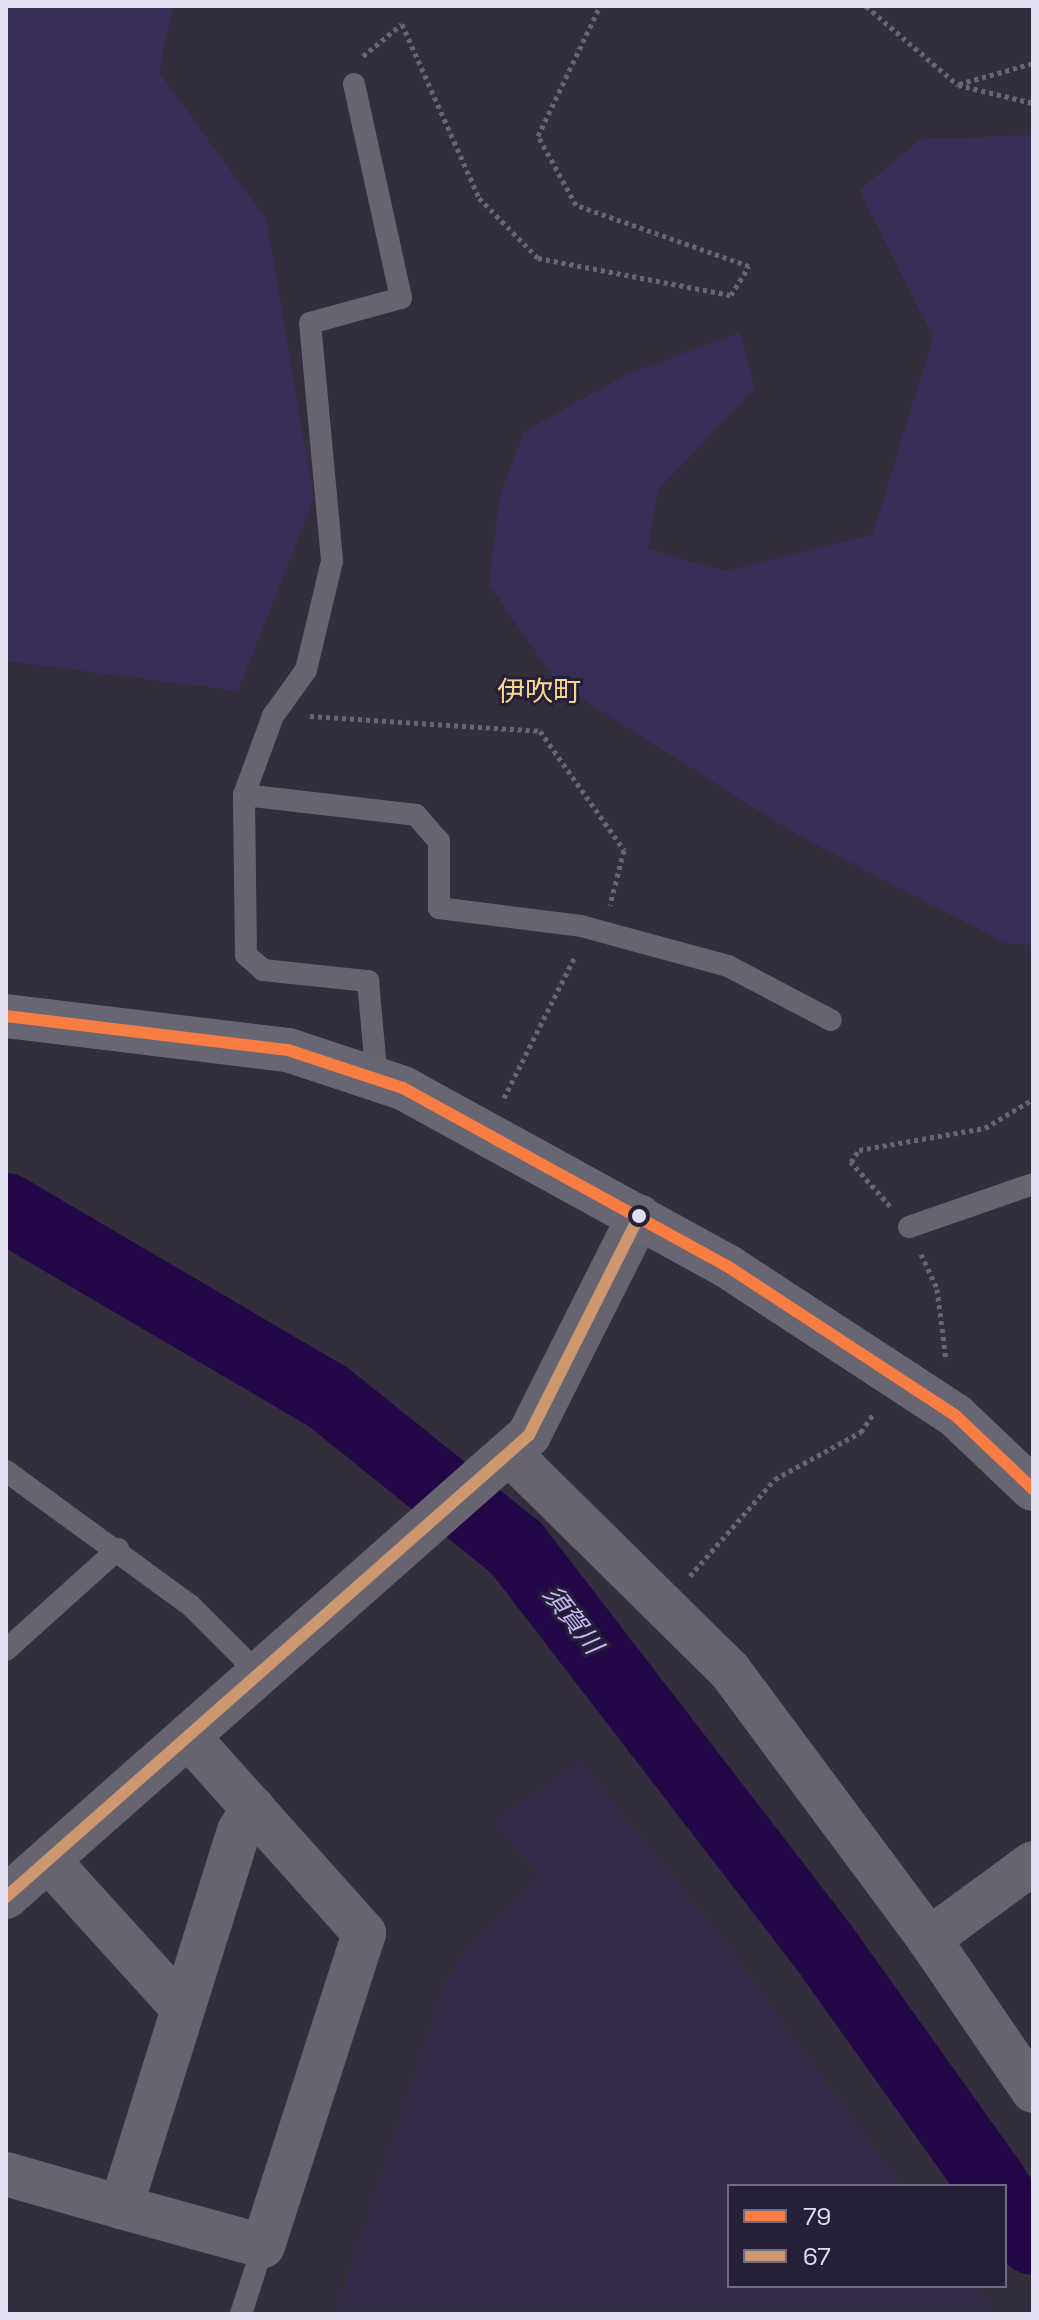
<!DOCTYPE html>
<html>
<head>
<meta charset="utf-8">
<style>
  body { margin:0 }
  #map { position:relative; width:1039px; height:2320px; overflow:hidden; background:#322e3c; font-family:"Space Grotesk","Noto Sans JP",sans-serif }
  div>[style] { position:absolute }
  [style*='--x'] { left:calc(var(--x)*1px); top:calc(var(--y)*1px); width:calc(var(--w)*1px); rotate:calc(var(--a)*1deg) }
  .built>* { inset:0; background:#342c4a }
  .green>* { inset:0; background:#392e57 }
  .river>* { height:70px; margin:-35px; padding:0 35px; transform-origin:35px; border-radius:35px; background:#230848 }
  .path>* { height:5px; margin-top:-2.5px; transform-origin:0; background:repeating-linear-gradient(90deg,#696672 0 4px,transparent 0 8px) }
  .lane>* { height:22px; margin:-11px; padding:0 11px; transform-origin:11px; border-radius:11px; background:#676470 }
  .street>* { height:44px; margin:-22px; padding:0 22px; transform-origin:22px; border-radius:22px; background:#676470 }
  .secondary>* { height:44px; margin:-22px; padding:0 22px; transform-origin:22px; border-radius:22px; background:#696674 }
  .bus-1>* { height:12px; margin:-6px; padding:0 6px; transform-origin:6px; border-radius:6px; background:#f77d43 }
  .bus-2>* { height:12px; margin:-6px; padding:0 6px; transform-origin:6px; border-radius:6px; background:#cd976f }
  .dots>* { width:22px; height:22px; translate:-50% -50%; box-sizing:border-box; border:4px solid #251f38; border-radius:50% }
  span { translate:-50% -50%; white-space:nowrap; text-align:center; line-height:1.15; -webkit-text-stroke:6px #251f38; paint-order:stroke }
  .water-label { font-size:26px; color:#c6b9f6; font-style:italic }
  .quarter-label { font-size:28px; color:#fad68d }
  .frame { position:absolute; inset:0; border:8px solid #e1deef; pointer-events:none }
  .legend { position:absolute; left:727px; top:2184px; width:280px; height:104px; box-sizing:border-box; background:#251f38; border:2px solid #706b81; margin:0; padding:10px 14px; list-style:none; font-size:24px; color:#e1deef }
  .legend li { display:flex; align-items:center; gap:16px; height:40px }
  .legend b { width:40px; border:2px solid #706b81 }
</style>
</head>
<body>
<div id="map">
  <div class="built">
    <i style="clip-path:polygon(580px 1762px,722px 1939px,901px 2186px,729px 2186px,729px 2286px,974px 2286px,995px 2314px,336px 2314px,444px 1984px,464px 1953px,540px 1878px,495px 1821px)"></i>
  </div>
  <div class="green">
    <i style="clip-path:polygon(6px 6px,173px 6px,159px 72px,266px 219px,314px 499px,238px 691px,6px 661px)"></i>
    <i style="clip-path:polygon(1033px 135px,1033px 945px,1005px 943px,794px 833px,557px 683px,489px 584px,499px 499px,524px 431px,626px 375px,740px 332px,755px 388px,658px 490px,648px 549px,724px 571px,873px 534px,933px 337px,859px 190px,921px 139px)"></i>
  </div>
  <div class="river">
    <i style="--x:6;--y:1208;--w:372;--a:30.4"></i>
    <i style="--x:327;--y:1396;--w:244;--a:38.8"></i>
    <i style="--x:517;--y:1549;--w:501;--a:52.38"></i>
    <i style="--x:823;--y:1946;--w:295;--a:54.5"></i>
    <i style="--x:1005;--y:2201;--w:48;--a:54.3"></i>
  </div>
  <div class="path">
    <i style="--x:866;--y:6;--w:121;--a:40.7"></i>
    <i style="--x:958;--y:85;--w:77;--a:13.5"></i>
    <i style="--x:363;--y:56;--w:50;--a:-39.4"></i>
    <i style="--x:402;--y:24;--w:190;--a:66.1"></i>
    <i style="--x:479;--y:198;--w:84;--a:45.5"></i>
    <i style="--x:538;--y:258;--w:197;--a:10.9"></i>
    <i style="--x:731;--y:295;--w:34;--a:-58"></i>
    <i style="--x:749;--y:266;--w:183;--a:-160.6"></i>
    <i style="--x:576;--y:205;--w:79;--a:-118.8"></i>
    <i style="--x:538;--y:136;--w:144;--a:-64.5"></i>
    <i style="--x:959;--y:84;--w:77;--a:-15.8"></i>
    <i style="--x:310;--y:716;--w:230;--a:3.7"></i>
    <i style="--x:540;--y:731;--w:146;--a:54.8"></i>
    <i style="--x:624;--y:850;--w:57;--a:104.3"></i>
    <i style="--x:504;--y:1098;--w:159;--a:-63.4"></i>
    <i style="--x:890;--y:1206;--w:59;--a:-131.6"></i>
    <i style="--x:851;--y:1162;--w:14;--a:-56"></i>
    <i style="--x:859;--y:1150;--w:128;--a:-9.9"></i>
    <i style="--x:985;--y:1128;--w:56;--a:-31.1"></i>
    <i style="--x:921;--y:1254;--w:38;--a:65"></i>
    <i style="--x:937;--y:1289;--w:72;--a:82.8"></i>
    <i style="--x:690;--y:1576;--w:129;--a:-48.8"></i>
    <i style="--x:775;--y:1479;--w:98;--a:-28.7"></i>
    <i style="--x:861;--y:1432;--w:23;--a:-56"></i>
  </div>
  <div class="lane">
    <i style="--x:354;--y:84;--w:219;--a:77.6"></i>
    <i style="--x:401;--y:298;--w:94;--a:164.6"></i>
    <i style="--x:310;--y:323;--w:239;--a:84.7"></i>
    <i style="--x:332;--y:561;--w:112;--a:103.4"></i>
    <i style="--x:306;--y:670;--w:57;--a:125.7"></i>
    <i style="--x:273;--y:716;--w:84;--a:110.2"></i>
    <i style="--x:244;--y:795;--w:160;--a:89.3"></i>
    <i style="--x:246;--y:955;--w:23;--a:41"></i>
    <i style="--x:263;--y:970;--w:106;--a:6"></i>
    <i style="--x:368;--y:981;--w:98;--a:84.8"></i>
    <i style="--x:244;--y:795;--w:173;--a:6.6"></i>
    <i style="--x:416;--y:815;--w:35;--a:49"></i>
    <i style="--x:439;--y:841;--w:67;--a:90"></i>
    <i style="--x:439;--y:908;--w:143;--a:7.2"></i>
    <i style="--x:581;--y:926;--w:152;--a:15.2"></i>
    <i style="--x:728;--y:966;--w:116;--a:27.7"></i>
    <i style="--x:909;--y:1227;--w:131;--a:-19.1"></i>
    <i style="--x:6;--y:1471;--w:228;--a:36.1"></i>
    <i style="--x:190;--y:1605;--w:98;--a:45"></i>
    <i style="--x:6;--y:1650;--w:151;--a:-42"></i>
    <i style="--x:241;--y:2314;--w:71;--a:-72.1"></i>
  </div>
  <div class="street">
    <i style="--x:511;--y:1455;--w:308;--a:44.6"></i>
    <i style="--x:730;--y:1671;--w:334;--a:53.4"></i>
    <i style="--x:48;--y:1860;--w:201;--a:47.8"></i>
    <i style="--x:1033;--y:1863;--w:129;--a:143.8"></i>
    <i style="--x:929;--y:1939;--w:184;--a:55.6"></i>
    <i style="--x:6;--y:1897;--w:698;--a:-41.46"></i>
    <i style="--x:529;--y:1435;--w:245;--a:-63.3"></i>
    <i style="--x:6;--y:2174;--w:120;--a:16"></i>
    <i style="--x:121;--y:2207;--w:394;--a:-72.6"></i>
    <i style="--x:239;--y:1831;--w:27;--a:-59"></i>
    <i style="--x:121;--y:2207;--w:147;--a:15.4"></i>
    <i style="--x:263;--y:2246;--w:329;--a:-72.1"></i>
    <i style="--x:364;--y:1933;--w:263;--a:-131.8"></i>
  </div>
  <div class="secondary">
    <i style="--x:6;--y:1016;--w:284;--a:6.9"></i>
    <i style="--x:288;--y:1050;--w:121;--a:18.3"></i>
    <i style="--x:403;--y:1088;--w:370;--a:28.8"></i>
    <i style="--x:727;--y:1266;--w:274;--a:33.2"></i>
    <i style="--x:956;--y:1416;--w:106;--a:43.5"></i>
  </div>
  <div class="bus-1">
    <i style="--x:6;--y:1016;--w:284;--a:6.9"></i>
    <i style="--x:288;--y:1050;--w:121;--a:18.3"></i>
    <i style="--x:403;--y:1088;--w:370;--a:28.8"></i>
    <i style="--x:727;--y:1266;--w:274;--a:33.2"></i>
    <i style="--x:956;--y:1416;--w:106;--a:43.5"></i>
  </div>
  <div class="bus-2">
    <i style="--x:6;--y:1897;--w:698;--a:-41.46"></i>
    <i style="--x:529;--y:1435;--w:245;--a:-63.3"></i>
  </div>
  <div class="dots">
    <i style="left:639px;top:1216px;background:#e1deef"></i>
  </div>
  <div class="water-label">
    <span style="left:572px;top:1620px;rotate:52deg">須賀川</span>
  </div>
  <div class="quarter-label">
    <span style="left:539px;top:691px">伊吹町</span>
  </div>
  <div class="frame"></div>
  <ul class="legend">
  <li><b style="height:10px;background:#f77d43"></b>79</li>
  <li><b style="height:10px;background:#cd976f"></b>67</li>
  </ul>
</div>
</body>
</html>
